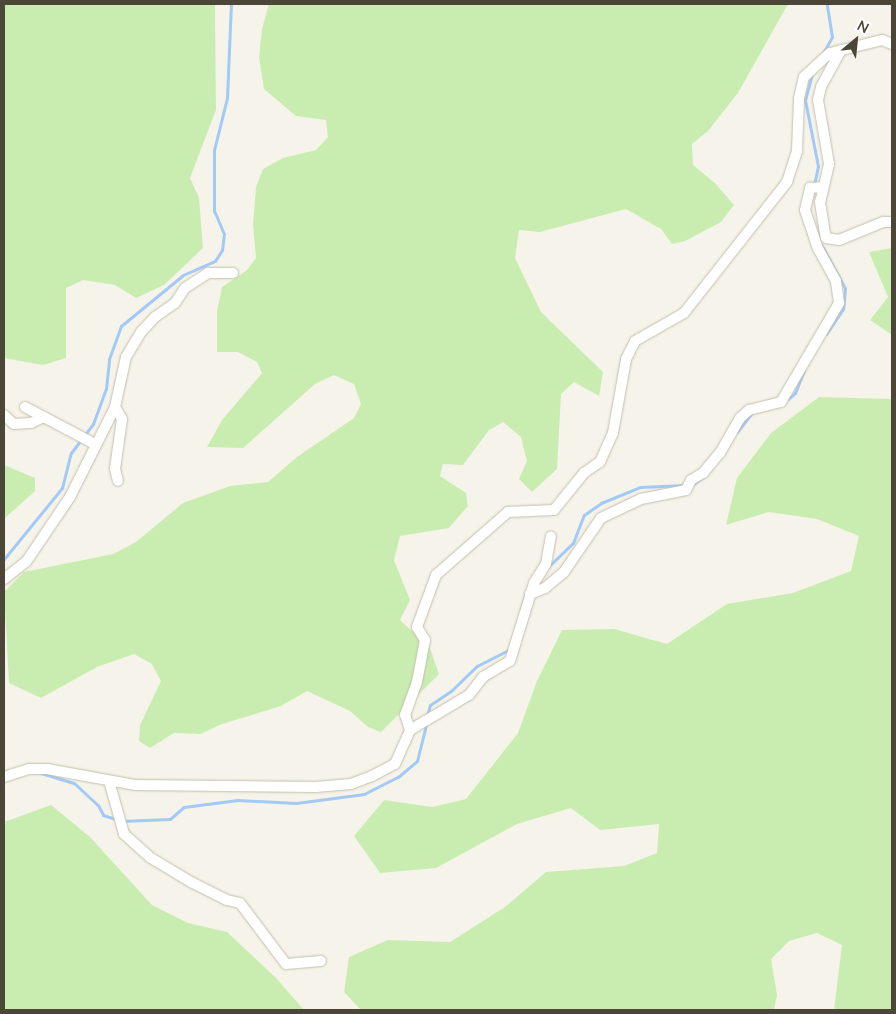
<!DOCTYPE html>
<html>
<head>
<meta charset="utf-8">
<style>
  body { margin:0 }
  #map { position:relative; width:896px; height:1014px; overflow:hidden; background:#f6f4ea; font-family:Lato,sans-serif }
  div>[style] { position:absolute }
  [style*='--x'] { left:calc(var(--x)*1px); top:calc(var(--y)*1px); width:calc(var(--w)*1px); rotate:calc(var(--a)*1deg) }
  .green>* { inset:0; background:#c9edb1 }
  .stream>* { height:3px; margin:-1.5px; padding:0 1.5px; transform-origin:1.5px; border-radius:1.5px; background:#a3c9f7 }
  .roads { filter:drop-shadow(0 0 1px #c3beac) drop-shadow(0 0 1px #c3beac) }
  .street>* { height:10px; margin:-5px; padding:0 5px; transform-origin:5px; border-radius:5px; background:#fff }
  span { translate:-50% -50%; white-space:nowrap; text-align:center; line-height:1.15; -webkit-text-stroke:4px #fff; paint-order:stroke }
  .frame { position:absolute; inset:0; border:5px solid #4b4637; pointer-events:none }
  .north { position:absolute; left:831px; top:15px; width:50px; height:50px; -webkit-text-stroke:4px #fff; paint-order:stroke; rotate:28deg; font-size:14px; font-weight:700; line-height:20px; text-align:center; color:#4b4637 }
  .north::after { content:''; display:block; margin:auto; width:18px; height:22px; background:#4b4637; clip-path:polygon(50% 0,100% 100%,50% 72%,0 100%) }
</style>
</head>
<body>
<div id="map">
  <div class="green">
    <i style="clip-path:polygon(4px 4px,215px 4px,216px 110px,190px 178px,199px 198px,203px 248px,164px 285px,136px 298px,115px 285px,83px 280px,66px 288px,66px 358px,43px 365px,4px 358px)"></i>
    <i style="clip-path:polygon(269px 4px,788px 4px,738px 93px,708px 131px,692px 144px,693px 165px,715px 183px,734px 205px,721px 222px,685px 241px,672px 244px,661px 229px,626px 209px,540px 232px,519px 230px,515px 258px,541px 312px,603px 372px,599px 396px,574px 382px,561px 394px,557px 469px,532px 492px,519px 479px,527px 461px,521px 437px,503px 422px,489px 430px,463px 465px,443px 464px,440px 476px,466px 493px,468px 506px,449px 528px,400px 536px,394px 560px,410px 600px,400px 620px,430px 648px,439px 674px,381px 732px,368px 727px,350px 711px,307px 691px,281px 706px,222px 724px,200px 734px,174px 733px,150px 748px,139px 741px,140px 725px,161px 681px,152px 664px,134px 654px,97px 667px,41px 698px,9px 683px,4px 592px,24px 572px,113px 554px,136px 542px,183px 503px,230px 486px,268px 482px,297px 457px,354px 418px,361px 404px,354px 384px,334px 375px,315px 384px,243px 448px,207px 447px,222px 420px,262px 373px,257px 362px,238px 352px,217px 352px,217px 311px,222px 287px,246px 271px,256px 258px,253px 225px,256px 187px,263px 169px,283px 158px,316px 150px,328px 137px,326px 120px,296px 116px,264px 89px,259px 57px,262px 29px)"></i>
    <i style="clip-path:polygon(892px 248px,892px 335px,870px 320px,888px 297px,869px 252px)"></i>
    <i style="clip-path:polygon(819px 397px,892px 399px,892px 1010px,834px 1010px,842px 945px,817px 933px,789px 941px,771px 959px,777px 995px,774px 1010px,361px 1010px,344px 992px,349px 957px,388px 940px,450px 942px,505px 907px,546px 872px,624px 866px,657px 853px,659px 824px,600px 830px,571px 808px,517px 824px,436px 868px,380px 873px,354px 836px,384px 800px,432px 807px,466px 799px,518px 733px,537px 681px,562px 630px,614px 629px,667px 644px,727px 604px,793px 593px,851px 571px,859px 536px,817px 519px,769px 512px,726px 525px,737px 478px,771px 433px)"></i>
    <i style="clip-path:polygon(4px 465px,35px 478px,35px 491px,4px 519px)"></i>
    <i style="clip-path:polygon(51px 805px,90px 837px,152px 905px,188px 923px,227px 932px,276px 978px,304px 1010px,4px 1010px,4px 822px)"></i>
  </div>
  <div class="stream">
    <i style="--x:822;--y:55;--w:21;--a:-61"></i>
    <i style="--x:832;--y:37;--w:33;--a:-99"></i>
    <i style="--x:812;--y:74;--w:27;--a:105"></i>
    <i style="--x:805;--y:100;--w:67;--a:78.9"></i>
    <i style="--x:818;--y:166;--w:19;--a:102"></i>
    <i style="--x:822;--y:246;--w:48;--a:61.3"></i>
    <i style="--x:845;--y:288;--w:21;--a:95"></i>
    <i style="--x:843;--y:309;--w:30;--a:124"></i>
    <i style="--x:788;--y:399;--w:9;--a:-41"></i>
    <i style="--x:795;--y:393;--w:24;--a:-68"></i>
    <i style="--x:737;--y:432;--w:24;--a:-52"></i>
    <i style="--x:692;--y:485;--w:14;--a:-36"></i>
    <i style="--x:4;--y:559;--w:92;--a:-50.8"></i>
    <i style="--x:62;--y:488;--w:36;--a:-76"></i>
    <i style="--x:71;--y:453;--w:36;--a:-53"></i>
    <i style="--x:93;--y:424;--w:37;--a:-70"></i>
    <i style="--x:106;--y:389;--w:30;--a:-84"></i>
    <i style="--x:109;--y:359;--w:35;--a:-70"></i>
    <i style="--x:121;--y:326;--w:80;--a:-39.4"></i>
    <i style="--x:183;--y:275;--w:35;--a:-24"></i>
    <i style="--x:215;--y:261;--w:13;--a:-58"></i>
    <i style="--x:222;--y:250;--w:16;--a:-83"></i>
    <i style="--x:224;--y:234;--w:25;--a:-113"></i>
    <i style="--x:214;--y:211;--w:61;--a:-90"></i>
    <i style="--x:214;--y:150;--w:54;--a:-76"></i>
    <i style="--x:227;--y:98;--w:94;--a:-87.6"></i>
    <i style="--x:548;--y:567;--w:35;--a:-44"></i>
    <i style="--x:573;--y:543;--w:30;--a:-69"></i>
    <i style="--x:584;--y:515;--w:21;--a:-35"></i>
    <i style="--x:601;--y:503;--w:42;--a:-22.3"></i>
    <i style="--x:640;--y:487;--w:46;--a:-2.5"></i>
    <i style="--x:521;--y:609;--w:17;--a:-73"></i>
    <i style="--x:427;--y:716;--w:11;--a:-75"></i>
    <i style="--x:430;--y:705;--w:27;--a:-34"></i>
    <i style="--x:452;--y:690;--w:35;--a:-44"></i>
    <i style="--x:477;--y:666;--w:38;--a:-27"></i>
    <i style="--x:41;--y:773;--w:34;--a:17"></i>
    <i style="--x:74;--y:783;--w:33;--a:43"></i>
    <i style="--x:98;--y:805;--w:11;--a:63"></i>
    <i style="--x:103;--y:815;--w:19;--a:18"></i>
    <i style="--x:121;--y:821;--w:49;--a:-2.3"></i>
    <i style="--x:170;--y:819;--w:18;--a:-41"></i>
    <i style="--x:184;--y:807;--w:54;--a:-7.4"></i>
    <i style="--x:238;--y:800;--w:58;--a:3"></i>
    <i style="--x:296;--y:803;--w:69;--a:-7.5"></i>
    <i style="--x:364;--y:794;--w:38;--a:-27"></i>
    <i style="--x:398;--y:777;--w:25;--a:-40"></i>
    <i style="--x:417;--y:761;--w:37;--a:-76"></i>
  </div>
  <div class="roads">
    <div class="street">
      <i style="--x:841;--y:50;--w:42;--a:118.4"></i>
      <i style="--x:821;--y:87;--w:13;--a:103"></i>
      <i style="--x:818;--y:100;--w:65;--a:80.2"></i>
      <i style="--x:829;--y:164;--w:39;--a:103"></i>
      <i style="--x:820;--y:202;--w:36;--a:81"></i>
      <i style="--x:826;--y:238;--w:13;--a:9"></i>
      <i style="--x:839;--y:240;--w:48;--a:-22.2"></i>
      <i style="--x:883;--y:222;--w:9;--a:0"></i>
      <i style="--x:25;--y:407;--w:79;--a:27.9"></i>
      <i style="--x:115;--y:407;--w:14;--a:60"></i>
      <i style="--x:122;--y:419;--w:50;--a:98"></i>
      <i style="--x:115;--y:469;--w:12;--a:76"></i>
      <i style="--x:4;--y:415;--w:13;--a:42"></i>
      <i style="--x:14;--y:424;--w:17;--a:-3"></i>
      <i style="--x:31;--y:423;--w:14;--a:-25"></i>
      <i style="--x:4;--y:579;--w:28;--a:-38"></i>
      <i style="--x:26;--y:562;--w:78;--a:-55.9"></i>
      <i style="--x:70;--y:497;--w:101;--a:-63.4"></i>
      <i style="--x:115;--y:407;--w:51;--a:-77.6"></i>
      <i style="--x:126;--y:357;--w:29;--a:-59"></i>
      <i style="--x:141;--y:332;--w:21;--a:-47"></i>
      <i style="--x:155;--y:317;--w:24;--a:-35"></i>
      <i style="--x:175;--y:303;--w:18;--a:-56"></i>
      <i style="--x:185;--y:288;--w:27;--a:-33"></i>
      <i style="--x:208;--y:273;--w:25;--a:0"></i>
      <i style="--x:530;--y:594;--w:16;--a:-22"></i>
      <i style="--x:545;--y:588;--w:25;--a:-40"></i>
      <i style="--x:564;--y:572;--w:65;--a:-55.6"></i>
      <i style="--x:601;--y:518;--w:44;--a:-25.4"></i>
      <i style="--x:641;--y:499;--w:46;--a:-11.3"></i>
      <i style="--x:686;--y:490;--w:11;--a:-63"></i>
      <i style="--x:691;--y:480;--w:14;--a:-30"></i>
      <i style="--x:703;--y:473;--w:26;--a:-50"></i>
      <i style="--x:720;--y:453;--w:40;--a:-60.3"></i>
      <i style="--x:740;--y:418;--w:12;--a:-42"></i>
      <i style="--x:749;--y:410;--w:33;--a:-14"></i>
      <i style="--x:781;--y:402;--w:115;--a:-59.6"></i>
      <i style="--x:839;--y:303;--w:22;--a:-98"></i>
      <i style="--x:836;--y:281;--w:37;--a:-119"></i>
      <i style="--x:818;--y:249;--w:41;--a:-108.4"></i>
      <i style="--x:805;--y:210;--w:23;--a:-77"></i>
      <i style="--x:810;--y:188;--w:13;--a:-4"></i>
      <i style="--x:410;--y:730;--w:16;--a:-108"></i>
      <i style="--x:405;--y:715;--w:35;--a:-70"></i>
      <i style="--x:417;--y:682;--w:43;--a:-79.2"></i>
      <i style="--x:425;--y:640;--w:15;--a:-122"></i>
      <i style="--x:417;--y:627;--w:55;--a:-69.9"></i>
      <i style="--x:436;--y:575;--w:96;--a:-41.2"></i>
      <i style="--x:508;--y:512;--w:46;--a:-2.5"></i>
      <i style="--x:554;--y:510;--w:48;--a:-51"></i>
      <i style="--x:584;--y:473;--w:19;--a:-35"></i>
      <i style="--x:600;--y:462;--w:32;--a:-66"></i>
      <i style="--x:613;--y:433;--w:75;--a:-80"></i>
      <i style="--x:626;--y:359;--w:20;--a:-63"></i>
      <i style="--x:635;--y:341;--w:56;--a:-29.7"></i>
      <i style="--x:684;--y:313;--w:167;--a:-51.8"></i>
      <i style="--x:787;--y:182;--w:33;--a:-72"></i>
      <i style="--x:797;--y:151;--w:53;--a:-87.8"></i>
      <i style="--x:799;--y:98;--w:22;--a:-77"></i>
      <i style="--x:804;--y:77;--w:35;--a:-43"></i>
      <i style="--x:830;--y:53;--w:54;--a:-14"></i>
      <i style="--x:882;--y:40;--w:11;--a:22"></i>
      <i style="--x:4;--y:777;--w:26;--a:-18"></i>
      <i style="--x:29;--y:769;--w:18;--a:0"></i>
      <i style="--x:47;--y:769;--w:89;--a:10.3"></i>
      <i style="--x:135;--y:785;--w:181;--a:0.6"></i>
      <i style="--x:316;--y:787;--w:35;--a:-5"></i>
      <i style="--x:351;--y:784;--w:22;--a:-21"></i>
      <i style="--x:372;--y:776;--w:26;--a:-28"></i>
      <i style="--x:395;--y:764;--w:37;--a:-66"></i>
      <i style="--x:410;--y:730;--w:69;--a:-30.7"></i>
      <i style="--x:469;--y:695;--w:23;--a:-52"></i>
      <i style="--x:483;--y:677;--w:31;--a:-31"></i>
      <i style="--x:510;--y:661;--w:82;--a:-72.9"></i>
      <i style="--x:534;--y:583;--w:22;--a:-58"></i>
      <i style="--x:546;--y:564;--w:28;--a:-80"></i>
      <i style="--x:109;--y:781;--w:55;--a:74.2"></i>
      <i style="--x:124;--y:834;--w:36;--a:42"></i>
      <i style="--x:151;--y:858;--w:47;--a:31"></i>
      <i style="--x:191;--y:882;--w:40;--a:26.6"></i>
      <i style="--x:227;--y:900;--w:13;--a:13"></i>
      <i style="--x:240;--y:903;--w:76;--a:53"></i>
      <i style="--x:286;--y:964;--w:35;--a:-5"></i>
    </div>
  </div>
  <div class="frame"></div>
  <div class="north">N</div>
</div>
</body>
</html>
